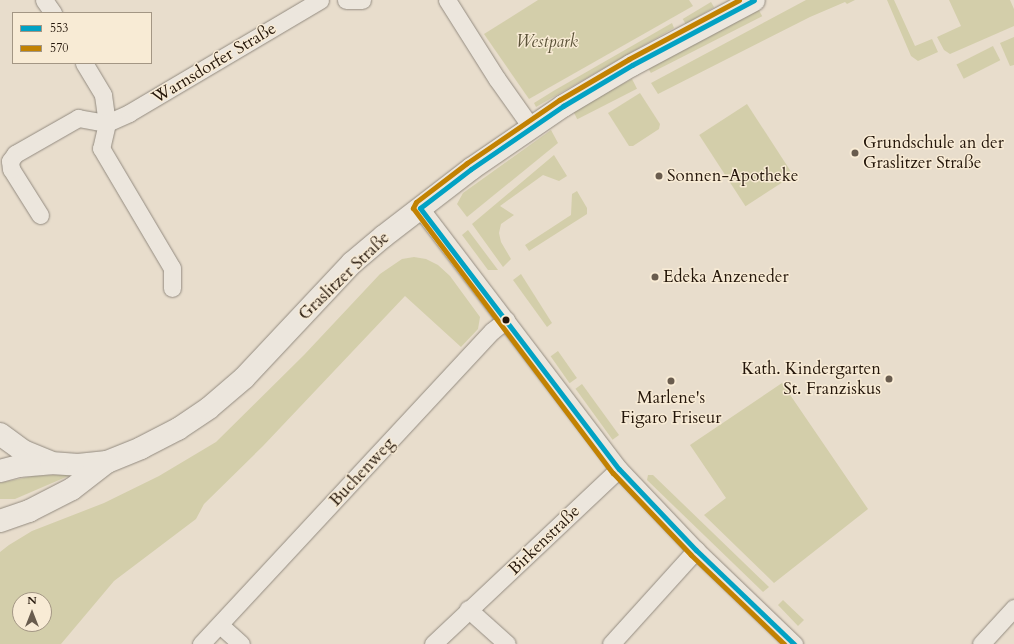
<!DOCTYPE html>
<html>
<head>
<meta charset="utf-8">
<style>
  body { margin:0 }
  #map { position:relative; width:1014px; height:644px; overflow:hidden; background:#e8ddcc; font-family:Cardo,serif }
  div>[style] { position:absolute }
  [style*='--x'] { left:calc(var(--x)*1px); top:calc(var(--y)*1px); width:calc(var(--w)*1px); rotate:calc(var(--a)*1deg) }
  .green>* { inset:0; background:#d3ceaa; transform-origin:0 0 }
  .roads { filter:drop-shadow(0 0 1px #938b80) drop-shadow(0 0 1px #938b80) }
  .street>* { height:17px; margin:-8.5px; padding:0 8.5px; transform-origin:8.5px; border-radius:8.5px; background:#ece6dd }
  .secondary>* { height:22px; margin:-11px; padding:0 11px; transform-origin:11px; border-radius:11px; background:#ece6dd }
  .bus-1>* { height:5px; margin:-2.5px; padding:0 2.5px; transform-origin:2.5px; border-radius:2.5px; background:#02a2c4 }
  .bus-2>* { height:5px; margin:-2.5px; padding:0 2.5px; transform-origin:2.5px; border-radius:2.5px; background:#c28202 }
  .dots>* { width:11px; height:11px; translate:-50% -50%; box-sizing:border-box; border:2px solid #f8ebd5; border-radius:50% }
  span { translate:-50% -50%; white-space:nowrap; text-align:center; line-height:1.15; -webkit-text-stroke:3px #f8ebd5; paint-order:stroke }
  .park-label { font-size:17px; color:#5b5238; font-style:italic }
  .street-label { font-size:17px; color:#24160a }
  .poi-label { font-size:17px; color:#24160a }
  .left { translate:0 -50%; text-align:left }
  .right { translate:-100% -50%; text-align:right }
  .legend { position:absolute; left:12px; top:12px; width:140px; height:52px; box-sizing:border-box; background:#f8ebd5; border:1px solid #a39684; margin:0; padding:5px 7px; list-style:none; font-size:12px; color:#24160a }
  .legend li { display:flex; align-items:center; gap:8px; height:20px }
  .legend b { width:20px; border:1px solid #a39684 }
  .north { position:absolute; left:12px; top:592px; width:40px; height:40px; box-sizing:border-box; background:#f8ebd5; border:1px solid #a39684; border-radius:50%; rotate:0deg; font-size:11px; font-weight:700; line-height:16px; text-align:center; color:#24160a }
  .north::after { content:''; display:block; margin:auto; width:14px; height:18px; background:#695c4e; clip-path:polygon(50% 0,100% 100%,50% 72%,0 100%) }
</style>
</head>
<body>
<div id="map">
  <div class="green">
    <i style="clip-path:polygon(538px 0,689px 0,693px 6px,529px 99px,484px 34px)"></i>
    <i style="clip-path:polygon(806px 0,855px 0,847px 4px,845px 2px,810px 17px,658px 94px,651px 83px)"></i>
    <i style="clip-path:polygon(887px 0,894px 0,915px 46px,932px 39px,938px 52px,918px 61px,911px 56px)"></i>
    <i style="clip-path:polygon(949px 0,1010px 0,1014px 9px,1014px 26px,950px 54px,944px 50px,937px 37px,961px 26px)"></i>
    <i style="left:711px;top:2px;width:6px;height:33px;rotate:59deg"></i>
    <i style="left:759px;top:10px;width:7px;height:125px;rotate:63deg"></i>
    <i style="clip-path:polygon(672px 23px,674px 28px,536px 107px,534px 103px,555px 90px)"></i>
    <i style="clip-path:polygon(1014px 37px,1014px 65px,1010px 66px,1000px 43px)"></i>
    <i style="left:993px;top:46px;width:16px;height:41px;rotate:63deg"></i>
    <i style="left:632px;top:79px;width:11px;height:67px;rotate:63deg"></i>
    <i style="clip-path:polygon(640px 93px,660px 124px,659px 129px,633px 146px,629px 146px,608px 113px)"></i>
    <i style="left:747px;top:104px;width:85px;height:57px;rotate:57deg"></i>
    <i style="clip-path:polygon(551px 130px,558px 143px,467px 217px,457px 204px,463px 193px)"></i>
    <i style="clip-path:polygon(554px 155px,567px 176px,559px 181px,543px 175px,500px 206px,514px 215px,501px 224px,499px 233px,501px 242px,511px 259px,503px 267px,472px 224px)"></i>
    <i style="clip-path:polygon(577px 191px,587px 208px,587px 214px,529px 251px,525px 245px,571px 215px,572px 194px)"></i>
    <i style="clip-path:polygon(468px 230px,498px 270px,488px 270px,462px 235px)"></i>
    <i style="clip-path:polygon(evenodd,414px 257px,426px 259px,438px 265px,450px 276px,480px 317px,478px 329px,461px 347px,405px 296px,263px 446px,204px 504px,196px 519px,114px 581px,61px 644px,0 644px,0 552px,9px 545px,32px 531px,104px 503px,159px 476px,216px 442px,304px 355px,380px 274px,402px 259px,414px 257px,20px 600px,44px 600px,44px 624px,20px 624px,20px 600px)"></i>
    <i style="clip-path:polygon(521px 274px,552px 323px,547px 327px,513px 280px)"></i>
    <i style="left:558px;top:351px;width:33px;height:9px;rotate:55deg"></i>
    <i style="clip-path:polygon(782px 383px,868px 509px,774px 583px,704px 515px,726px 498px,690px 445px)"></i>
    <i style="left:582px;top:384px;width:63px;height:8px;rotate:54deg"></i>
    <i style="clip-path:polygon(73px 474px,15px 499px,0 499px,0 483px,4px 482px,33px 476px)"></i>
    <i style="clip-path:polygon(648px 475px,653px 475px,769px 587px,763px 592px,647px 480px)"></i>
    <i style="clip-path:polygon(783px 600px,804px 620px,798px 626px,778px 605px)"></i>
  </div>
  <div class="roads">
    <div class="street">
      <i style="--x:44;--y:0;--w:16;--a:55"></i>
      <i style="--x:346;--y:0;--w:16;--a:0"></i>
      <i style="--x:447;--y:0;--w:93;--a:57.7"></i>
      <i style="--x:497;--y:79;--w:59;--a:54.7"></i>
      <i style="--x:84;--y:63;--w:37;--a:59"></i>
      <i style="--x:103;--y:95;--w:28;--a:82"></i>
      <i style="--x:107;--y:123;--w:24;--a:-24"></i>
      <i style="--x:129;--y:113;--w:222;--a:-30.6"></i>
      <i style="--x:420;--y:208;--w:328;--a:52.7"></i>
      <i style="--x:619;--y:469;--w:112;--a:46.5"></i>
      <i style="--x:696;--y:550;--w:136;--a:43.8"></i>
      <i style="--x:40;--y:215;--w:54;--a:-122.2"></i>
      <i style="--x:11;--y:169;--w:8;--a:-97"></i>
      <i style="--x:10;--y:161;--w:9;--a:-54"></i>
      <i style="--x:15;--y:154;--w:73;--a:-29.7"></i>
      <i style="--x:78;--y:118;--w:29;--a:10"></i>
      <i style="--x:107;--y:123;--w:26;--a:103"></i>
      <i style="--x:101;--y:148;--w:139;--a:59.4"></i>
      <i style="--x:172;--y:268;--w:20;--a:90"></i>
      <i style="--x:468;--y:609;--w:52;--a:41.9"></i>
      <i style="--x:220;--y:625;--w:28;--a:42"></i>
      <i style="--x:201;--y:644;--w:427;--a:-47.1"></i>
      <i style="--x:492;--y:331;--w:18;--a:-38"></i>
      <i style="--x:433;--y:644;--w:255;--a:-43.3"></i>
      <i style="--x:611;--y:644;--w:127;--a:-47.9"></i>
      <i style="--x:981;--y:644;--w:49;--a:-47.5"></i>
    </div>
    <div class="secondary">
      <i style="--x:0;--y:434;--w:29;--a:36"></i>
      <i style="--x:23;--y:451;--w:29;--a:22"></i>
      <i style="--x:0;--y:471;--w:20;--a:-15"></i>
      <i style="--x:19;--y:466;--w:32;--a:-5"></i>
      <i style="--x:51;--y:463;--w:27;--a:4"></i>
      <i style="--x:78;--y:465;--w:29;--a:-6"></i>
      <i style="--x:107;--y:462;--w:37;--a:-22"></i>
      <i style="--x:141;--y:448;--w:42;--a:-27.2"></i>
      <i style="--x:178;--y:429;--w:37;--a:-34"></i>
      <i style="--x:209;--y:408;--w:46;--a:-40.6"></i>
      <i style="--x:244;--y:378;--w:158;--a:-46.8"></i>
      <i style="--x:352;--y:263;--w:42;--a:-40.2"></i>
      <i style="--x:384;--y:236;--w:110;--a:-37.6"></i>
      <i style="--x:471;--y:169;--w:112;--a:-34.4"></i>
      <i style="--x:563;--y:106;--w:80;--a:-30.7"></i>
      <i style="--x:632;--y:65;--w:138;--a:-28"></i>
      <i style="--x:0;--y:521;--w:31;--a:-19"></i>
      <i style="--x:29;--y:511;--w:48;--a:-27.1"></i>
      <i style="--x:72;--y:489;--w:44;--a:-37.6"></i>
    </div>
  </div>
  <div class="bus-1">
    <i style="--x:420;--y:208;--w:328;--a:52.7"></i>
    <i style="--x:619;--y:469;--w:112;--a:46.5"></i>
    <i style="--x:696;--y:550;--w:136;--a:43.8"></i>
    <i style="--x:420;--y:208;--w:64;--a:-37.4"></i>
    <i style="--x:471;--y:169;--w:112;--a:-34.4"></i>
    <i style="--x:563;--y:106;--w:80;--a:-30.7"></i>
    <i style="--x:632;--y:65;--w:138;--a:-28"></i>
  </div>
  <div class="bus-2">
    <i style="--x:739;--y:0;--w:125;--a:151.8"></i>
    <i style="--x:629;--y:59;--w:81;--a:149.6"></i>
    <i style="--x:559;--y:100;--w:112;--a:145.6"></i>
    <i style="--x:467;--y:163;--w:64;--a:142.6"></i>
    <i style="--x:416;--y:202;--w:7;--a:117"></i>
    <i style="--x:413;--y:208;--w:332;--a:53"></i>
    <i style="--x:613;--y:473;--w:113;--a:46.4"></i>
    <i style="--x:691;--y:555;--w:129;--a:43.7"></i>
  </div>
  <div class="dots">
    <i style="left:855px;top:153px;background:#695c4e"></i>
    <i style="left:659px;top:176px;background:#695c4e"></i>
    <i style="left:655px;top:277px;background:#695c4e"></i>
    <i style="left:506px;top:320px;background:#24160a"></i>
    <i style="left:889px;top:379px;background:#695c4e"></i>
    <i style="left:671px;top:381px;background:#695c4e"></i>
  </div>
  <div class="park-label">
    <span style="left:547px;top:42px">Westpark</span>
  </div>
  <div class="street-label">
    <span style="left:214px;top:63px;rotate:-31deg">Warnsdorfer Straße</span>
    <span style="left:344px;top:276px;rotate:-44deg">Graslitzer Straße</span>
    <span style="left:362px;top:472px;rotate:-47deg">Buchenweg</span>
    <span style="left:544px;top:540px;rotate:-44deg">Birkenstraße</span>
  </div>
  <div class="poi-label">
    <span class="left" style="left:863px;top:153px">Grundschule an der<br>Graslitzer Straße</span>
    <span class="left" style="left:667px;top:176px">Sonnen-Apotheke</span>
    <span class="left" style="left:663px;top:277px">Edeka Anzeneder</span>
    <span class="right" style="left:881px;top:379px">Kath. Kindergarten<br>St. Franziskus</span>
    <span style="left:671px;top:408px">Marlene's<br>Figaro Friseur</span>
  </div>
  <ul class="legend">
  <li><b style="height:5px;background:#02a2c4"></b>553</li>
  <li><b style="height:5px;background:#c28202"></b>570</li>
  </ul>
  <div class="north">N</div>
</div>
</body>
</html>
